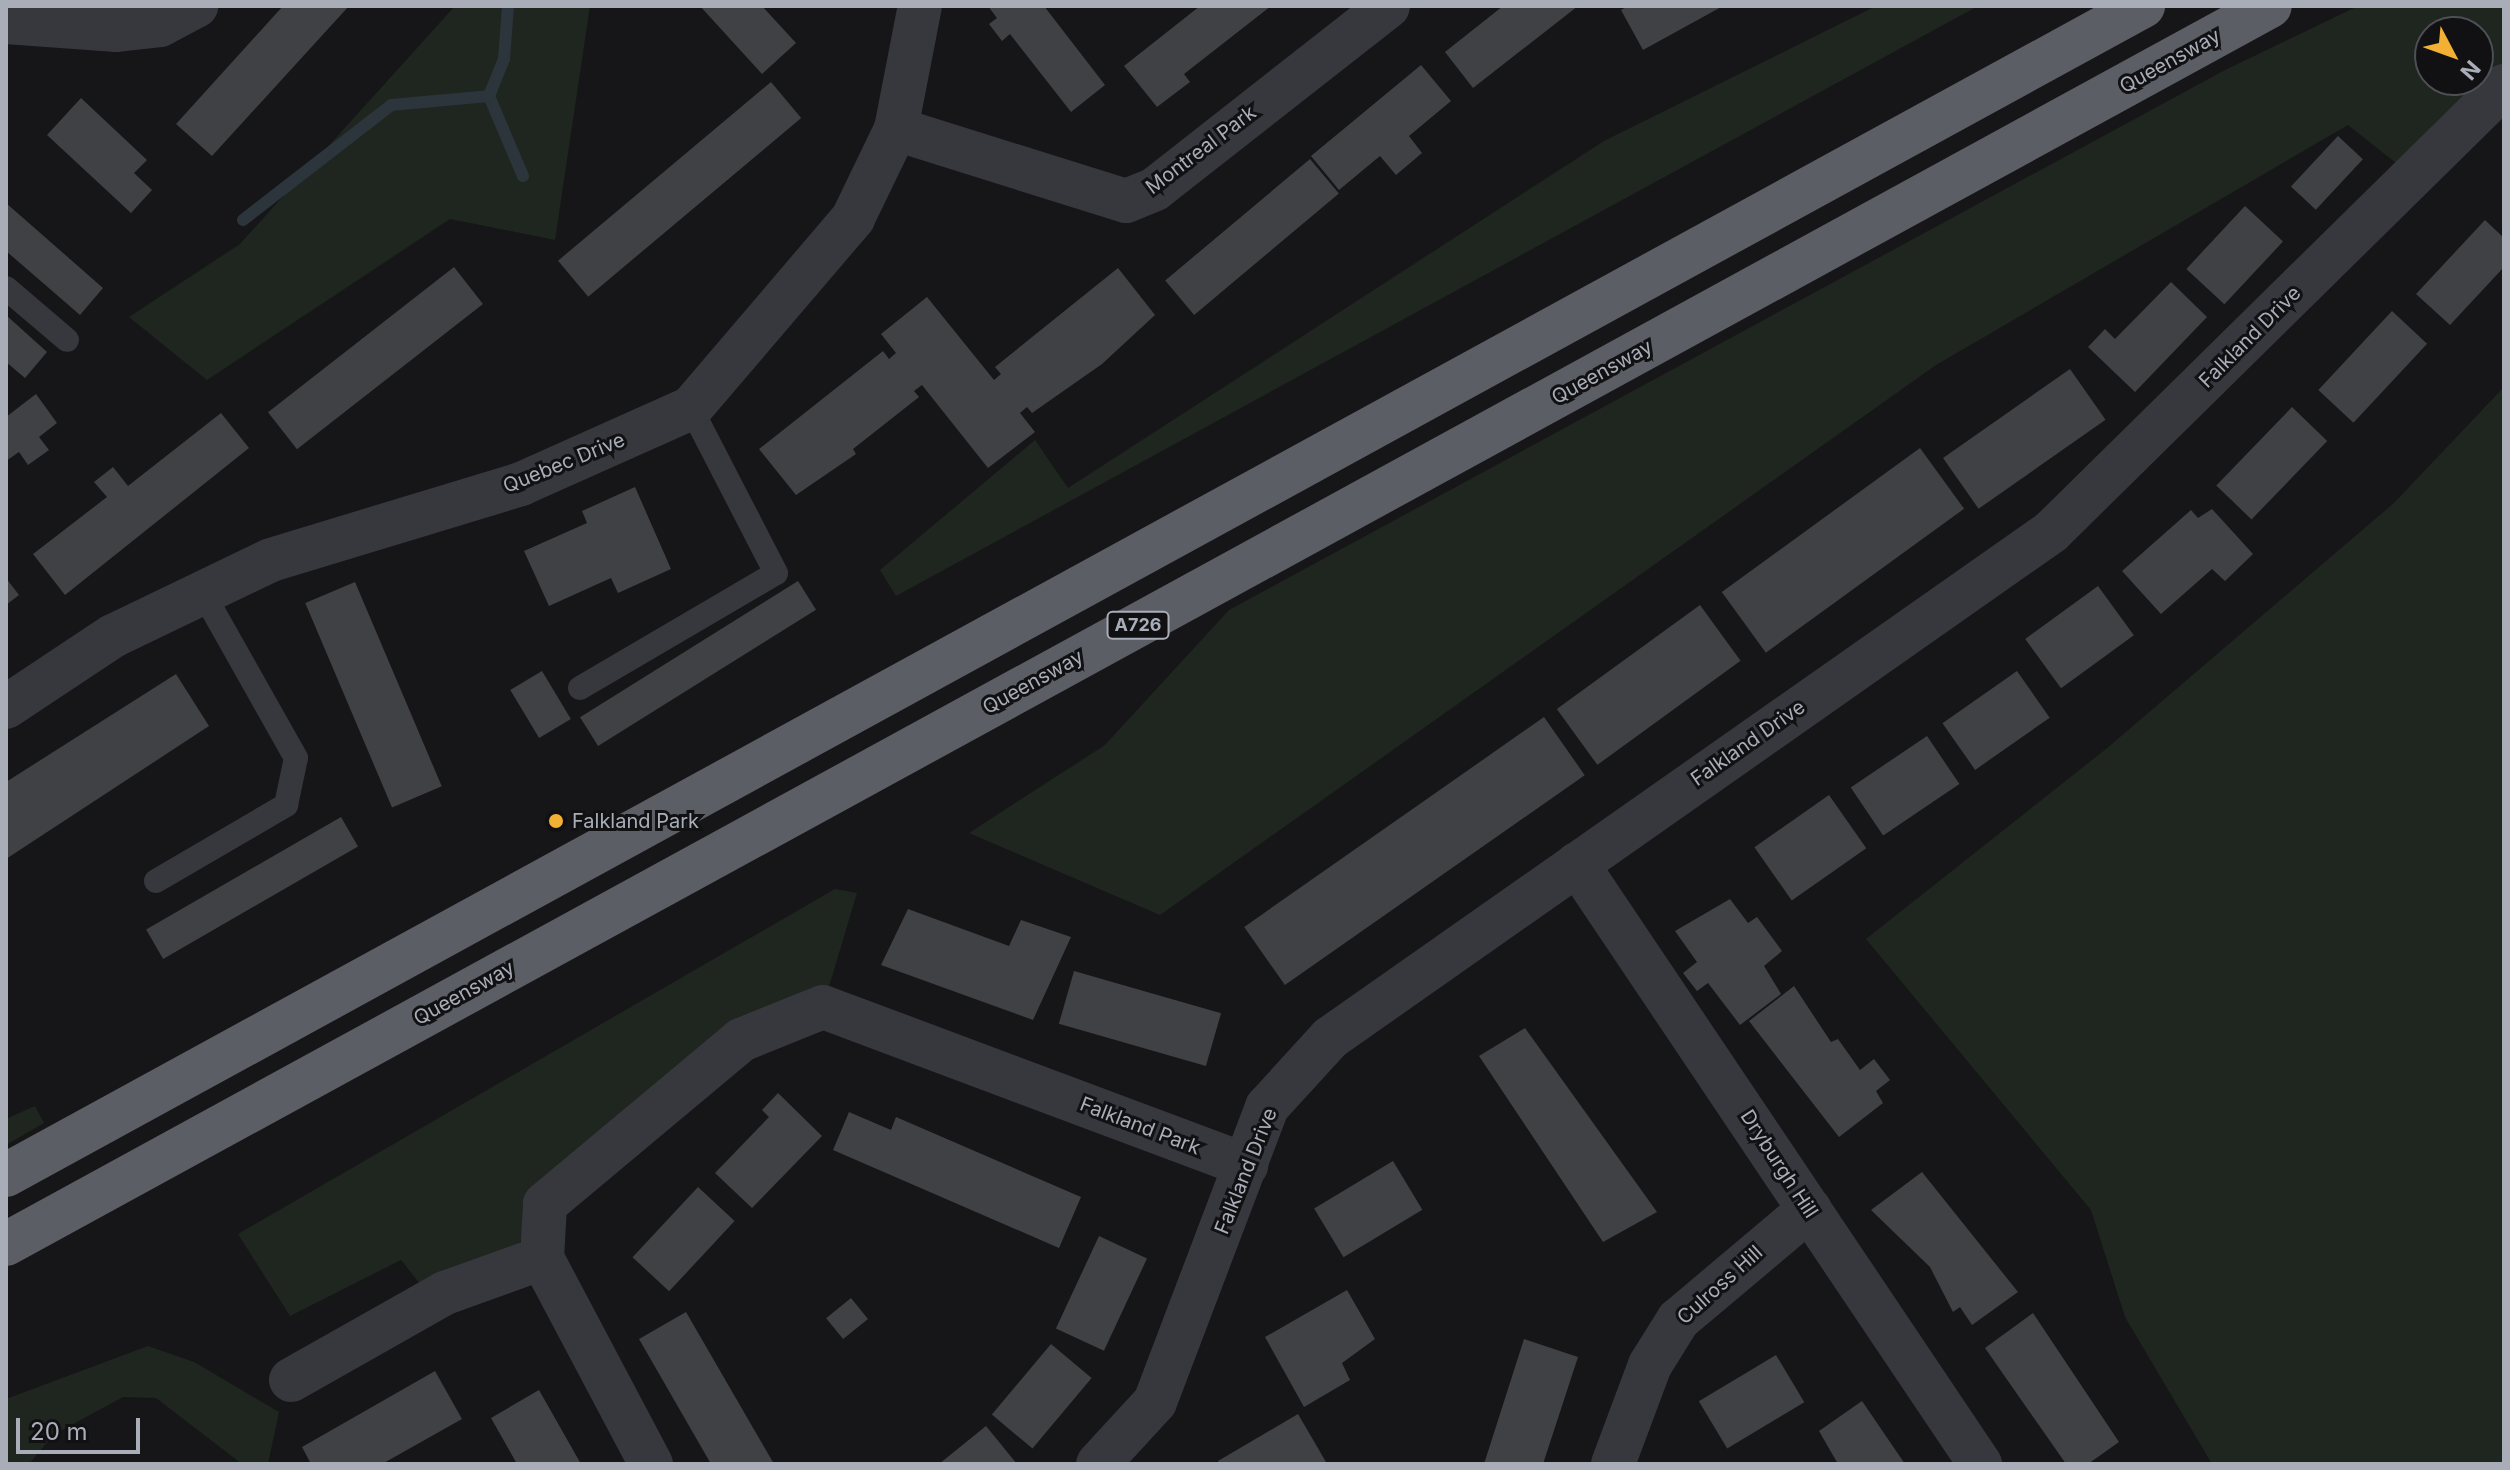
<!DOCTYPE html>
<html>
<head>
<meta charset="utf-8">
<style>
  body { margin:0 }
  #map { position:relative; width:2510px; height:1470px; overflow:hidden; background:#161618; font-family:Inter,sans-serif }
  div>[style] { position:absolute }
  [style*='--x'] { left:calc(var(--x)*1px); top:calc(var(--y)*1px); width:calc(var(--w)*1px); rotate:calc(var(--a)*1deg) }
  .green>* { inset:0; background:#1e261f }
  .stream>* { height:12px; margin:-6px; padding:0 6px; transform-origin:6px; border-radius:6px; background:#2c353c }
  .building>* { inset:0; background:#404145; transform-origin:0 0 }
  .service>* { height:24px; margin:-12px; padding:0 12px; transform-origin:12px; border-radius:12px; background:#37383d }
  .minor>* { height:44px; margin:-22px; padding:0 22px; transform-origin:22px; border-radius:22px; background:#37383d }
  .trunk>* { height:44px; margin:-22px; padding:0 22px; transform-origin:22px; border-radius:22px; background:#5b5e65 }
  .dots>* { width:22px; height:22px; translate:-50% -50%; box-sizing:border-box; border:4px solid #111113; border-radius:50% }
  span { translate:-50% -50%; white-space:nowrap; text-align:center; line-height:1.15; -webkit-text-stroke:6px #111113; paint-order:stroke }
  .shield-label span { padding:2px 6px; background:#111113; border:2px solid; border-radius:6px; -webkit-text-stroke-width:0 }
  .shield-label { font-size:18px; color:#a8adb8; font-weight:700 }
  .street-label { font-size:20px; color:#a8adb8 }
  .poi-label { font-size:20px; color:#a8adb8 }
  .left { translate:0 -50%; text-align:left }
  .frame { position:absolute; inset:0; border:8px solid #a8adb8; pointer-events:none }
  .north { position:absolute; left:2414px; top:16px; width:80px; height:80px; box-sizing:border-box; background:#111113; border:2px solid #4d4f55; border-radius:50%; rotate:131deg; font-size:22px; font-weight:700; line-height:32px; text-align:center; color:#a8adb8 }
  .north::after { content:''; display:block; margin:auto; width:28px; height:36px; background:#f2b134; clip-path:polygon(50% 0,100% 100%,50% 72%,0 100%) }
  .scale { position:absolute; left:16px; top:1418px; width:124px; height:36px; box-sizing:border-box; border:4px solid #a8adb8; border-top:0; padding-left:10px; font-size:24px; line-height:28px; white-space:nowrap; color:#a8adb8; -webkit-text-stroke:6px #111113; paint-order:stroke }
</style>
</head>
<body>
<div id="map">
  <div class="green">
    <i style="clip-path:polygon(455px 6px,590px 6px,555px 240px,450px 219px,207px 380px,129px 317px,240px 244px)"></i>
    <i style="clip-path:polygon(1876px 6px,1978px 6px,896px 596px,880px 570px,1035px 440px,1068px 488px,1604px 141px)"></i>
    <i style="clip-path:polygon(evenodd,2358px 6px,2504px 6px,2504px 66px,2396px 163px,2348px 125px,1936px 365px,1160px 915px,969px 833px,1105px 745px,1229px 610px,2225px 70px,2358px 6px,2430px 32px,2478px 32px,2478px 80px,2430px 80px,2430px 32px)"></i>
    <i style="clip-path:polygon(2504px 387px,2504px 1464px,2212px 1464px,2125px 1317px,2091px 1210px,1866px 939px,2106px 749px,2394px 503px)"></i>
    <i style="clip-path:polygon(835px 889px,857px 893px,828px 990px,561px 1172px,514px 1252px,424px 1289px,401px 1260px,290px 1316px,238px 1234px)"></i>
    <i style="clip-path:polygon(35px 1106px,44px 1123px,6px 1145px,6px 1119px)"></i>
    <i style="clip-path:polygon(148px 1346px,194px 1362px,279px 1412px,268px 1464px,242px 1464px,156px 1398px,123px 1397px,53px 1435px,29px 1464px,6px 1464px,6px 1399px)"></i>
  </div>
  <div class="stream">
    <i style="--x:489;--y:96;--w:87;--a:67"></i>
    <i style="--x:243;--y:220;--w:187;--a:-37.8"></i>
    <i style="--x:391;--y:105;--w:98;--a:-5.2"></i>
    <i style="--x:489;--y:96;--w:40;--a:-68"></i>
    <i style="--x:504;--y:59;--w:53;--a:-85.7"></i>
  </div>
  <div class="building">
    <i style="clip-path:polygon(283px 6px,349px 6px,212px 156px,176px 124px)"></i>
    <i style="clip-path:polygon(700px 6px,762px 6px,796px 43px,762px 74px)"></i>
    <i style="clip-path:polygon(988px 6px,1044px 6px,1105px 85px,1071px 112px,1010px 34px,1002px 41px,989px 24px,997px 18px)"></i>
    <i style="clip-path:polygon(1200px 6px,1271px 6px,1184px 74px,1190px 82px,1157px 107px,1124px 66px)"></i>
    <i style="clip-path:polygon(1503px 6px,1578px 6px,1473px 88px,1445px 52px)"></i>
    <i style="clip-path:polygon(1628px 6px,1723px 6px,1643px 50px,1621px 10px)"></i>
    <i style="clip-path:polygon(1421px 65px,1451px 101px,1409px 136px,1422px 153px,1396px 175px,1380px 156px,1339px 190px,1311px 156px)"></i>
    <i style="left:771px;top:82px;width:47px;height:278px;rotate:50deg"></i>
    <i style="clip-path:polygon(81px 98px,147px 160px,134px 173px,152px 190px,131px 213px,47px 135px)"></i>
    <i style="left:2338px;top:136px;width:34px;height:69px;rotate:43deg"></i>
    <i style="left:1310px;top:159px;width:45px;height:189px;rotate:50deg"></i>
    <i style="clip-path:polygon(6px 203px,103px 288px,80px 315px,6px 251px)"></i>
    <i style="left:2245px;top:206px;width:52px;height:86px;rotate:43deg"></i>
    <i style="clip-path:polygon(2485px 220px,2504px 238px,2504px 267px,2450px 325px,2416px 294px)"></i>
    <i style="left:454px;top:267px;width:47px;height:236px;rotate:52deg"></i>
    <i style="clip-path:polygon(1118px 268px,1155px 315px,1102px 364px,1032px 413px,1027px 407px,1020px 413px,1035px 432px,988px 468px,922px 385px,914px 391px,919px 397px,853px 449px,856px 454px,796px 495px,759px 449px,883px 351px,889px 359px,896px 353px,881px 334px,927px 297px,994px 380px,1001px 374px,995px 367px)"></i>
    <i style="clip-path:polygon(2171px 282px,2207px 317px,2135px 392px,2088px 347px,2105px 329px,2115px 339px)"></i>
    <i style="left:2392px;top:311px;width:48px;height:108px;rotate:43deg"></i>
    <i style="clip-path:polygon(6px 315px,47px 352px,25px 378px,6px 362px)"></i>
    <i style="left:2070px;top:369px;width:62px;height:155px;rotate:55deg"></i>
    <i style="clip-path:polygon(36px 394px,57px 423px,39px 437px,49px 450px,28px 465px,19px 452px,6px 461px,6px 417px)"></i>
    <i style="left:2292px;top:407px;width:49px;height:109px;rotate:44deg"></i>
    <i style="clip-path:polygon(221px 413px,249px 448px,65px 595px,33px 554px,107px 497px,94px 482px,113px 467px,128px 486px)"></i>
    <i style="left:1920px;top:448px;width:75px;height:245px;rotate:54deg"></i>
    <i style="clip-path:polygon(635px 487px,671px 569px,618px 593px,611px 578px,549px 606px,524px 551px,587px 523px,582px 511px)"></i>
    <i style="clip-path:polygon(2212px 509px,2253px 554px,2225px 581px,2212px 569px,2161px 614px,2122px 571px,2191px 510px,2198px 518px)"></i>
    <i style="clip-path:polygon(6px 578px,19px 595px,6px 605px)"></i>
    <i style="left:798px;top:581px;width:34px;height:257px;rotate:58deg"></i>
    <i style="left:355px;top:582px;width:222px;height:54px;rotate:67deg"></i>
    <i style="left:2098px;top:586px;width:61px;height:90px;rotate:54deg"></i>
    <i style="left:1700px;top:605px;width:69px;height:177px;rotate:54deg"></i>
    <i style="left:542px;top:671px;width:56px;height:37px;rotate:59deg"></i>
    <i style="left:2017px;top:671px;width:57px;height:91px;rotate:55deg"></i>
    <i style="clip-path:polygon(176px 674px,209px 726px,6px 859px,6px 782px)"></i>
    <i style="left:1544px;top:717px;width:71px;height:366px;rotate:55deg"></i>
    <i style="left:1927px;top:736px;width:58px;height:92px;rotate:56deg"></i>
    <i style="left:1829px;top:795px;width:65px;height:91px;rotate:55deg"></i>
    <i style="left:341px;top:817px;width:34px;height:225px;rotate:60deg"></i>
    <i style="clip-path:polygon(1730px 899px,1748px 923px,1757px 917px,1782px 951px,1764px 966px,1781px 994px,1740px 1025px,1708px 983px,1697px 991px,1683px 973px,1697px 962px,1675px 931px)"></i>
    <i style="clip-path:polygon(908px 909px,1009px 946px,1021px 920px,1071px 937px,1033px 1020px,881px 965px)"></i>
    <i style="left:1074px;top:971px;width:153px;height:55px;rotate:16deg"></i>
    <i style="clip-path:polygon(1794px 986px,1831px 1042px,1838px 1039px,1860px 1070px,1874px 1059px,1890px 1080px,1876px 1091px,1883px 1103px,1839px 1137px,1749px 1021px)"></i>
    <i style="clip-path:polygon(1525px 1028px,1657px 1212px,1603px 1242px,1479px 1056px)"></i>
    <i style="clip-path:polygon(778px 1093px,822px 1136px,752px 1208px,715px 1173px,769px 1117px,762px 1110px)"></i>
    <i style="clip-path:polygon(849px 1112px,891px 1130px,896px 1117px,1081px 1197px,1059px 1248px,833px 1150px)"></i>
    <i style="left:1393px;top:1161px;width:57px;height:92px;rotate:59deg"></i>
    <i style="clip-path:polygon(1922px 1172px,2018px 1292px,1972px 1325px,1960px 1307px,1953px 1312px,1930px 1267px,1871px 1210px)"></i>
    <i style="left:698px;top:1187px;width:50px;height:96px;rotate:43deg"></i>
    <i style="left:1099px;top:1236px;width:53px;height:102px;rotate:25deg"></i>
    <i style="clip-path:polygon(1347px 1290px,1375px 1339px,1342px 1363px,1350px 1380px,1304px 1407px,1265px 1337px)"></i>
    <i style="left:851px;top:1298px;width:27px;height:32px;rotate:51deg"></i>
    <i style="clip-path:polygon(686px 1312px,774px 1464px,711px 1464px,639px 1339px)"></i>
    <i style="clip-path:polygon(2033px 1313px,2119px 1442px,2088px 1464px,2066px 1464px,1985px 1348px)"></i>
    <i style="clip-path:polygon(1524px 1339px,1578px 1357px,1543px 1464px,1484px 1464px)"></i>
    <i style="left:1051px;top:1344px;width:53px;height:92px;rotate:40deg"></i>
    <i style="left:1776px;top:1355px;width:55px;height:90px;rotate:59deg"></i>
    <i style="clip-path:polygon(435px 1371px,462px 1419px,382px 1464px,311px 1464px,302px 1447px)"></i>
    <i style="clip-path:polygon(539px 1390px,581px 1464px,517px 1464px,491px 1418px)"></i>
    <i style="clip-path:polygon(1862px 1401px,1905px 1464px,1838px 1464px,1819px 1431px)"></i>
    <i style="clip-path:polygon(1298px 1414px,1326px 1462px,1219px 1464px,1218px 1461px)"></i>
    <i style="clip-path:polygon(986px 1426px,1017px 1464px,939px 1464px)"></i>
  </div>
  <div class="service">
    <i style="--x:6;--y:288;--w:80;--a:40.4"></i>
    <i style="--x:580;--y:688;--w:227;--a:-30.4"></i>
    <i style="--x:776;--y:573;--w:186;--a:-117.3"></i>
    <i style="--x:156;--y:881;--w:151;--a:-30.3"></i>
    <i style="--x:286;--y:805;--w:48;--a:-78"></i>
    <i style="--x:296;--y:758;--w:189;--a:-119.4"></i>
  </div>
  <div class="minor">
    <i style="--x:6;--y:22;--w:111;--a:4.1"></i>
    <i style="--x:117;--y:30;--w:43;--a:-6.6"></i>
    <i style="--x:160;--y:25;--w:41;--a:-27.8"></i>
    <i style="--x:896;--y:129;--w:241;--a:17.4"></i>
    <i style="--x:1126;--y:201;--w:31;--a:-22"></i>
    <i style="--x:1155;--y:189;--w:296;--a:-38.1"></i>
    <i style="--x:6;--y:707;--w:128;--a:-33.6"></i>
    <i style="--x:113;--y:636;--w:175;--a:-25.7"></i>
    <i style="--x:271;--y:560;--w:261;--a:-16.9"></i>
    <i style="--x:521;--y:484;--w:186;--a:-24.1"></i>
    <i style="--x:691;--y:408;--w:250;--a:-49.5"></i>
    <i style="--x:853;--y:218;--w:99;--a:-64.2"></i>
    <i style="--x:896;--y:129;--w:125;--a:-79"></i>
    <i style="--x:1577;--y:864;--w:723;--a:56.11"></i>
    <i style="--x:291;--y:1380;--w:177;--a:-29.5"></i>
    <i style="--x:445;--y:1293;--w:103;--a:-19.8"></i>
    <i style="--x:651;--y:1464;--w:233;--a:-117.9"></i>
    <i style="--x:542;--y:1258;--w:54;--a:-86.8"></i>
    <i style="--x:545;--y:1204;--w:256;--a:-39.9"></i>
    <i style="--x:741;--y:1040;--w:88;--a:-21.9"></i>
    <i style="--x:823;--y:1007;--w:452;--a:20.5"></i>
    <i style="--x:1098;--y:1464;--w:84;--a:-47.4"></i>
    <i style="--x:1155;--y:1402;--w:316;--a:-69.2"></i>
    <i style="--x:1267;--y:1107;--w:93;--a:-47.6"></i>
    <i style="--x:1330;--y:1038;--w:881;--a:-35.06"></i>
    <i style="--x:2051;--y:532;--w:636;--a:-44.55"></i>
    <i style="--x:1613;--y:1464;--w:106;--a:-69.5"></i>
    <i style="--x:1650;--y:1365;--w:53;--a:-58.1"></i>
    <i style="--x:1678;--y:1320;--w:172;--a:-40.1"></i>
  </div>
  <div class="trunk">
    <i style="--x:6;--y:1175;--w:2436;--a:-28.68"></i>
    <i style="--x:6;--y:1244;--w:2580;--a:-28.67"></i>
  </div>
  <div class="dots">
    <i style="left:556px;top:821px;background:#f2b134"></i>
  </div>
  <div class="shield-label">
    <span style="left:1138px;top:625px">A726</span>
  </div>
  <div class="street-label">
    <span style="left:2170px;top:61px;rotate:-29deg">Queensway</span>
    <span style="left:1201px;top:150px;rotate:-37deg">Montreal Park</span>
    <span style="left:2250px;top:337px;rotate:-45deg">Falkland Drive</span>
    <span style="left:1602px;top:372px;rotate:-29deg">Queensway</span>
    <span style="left:564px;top:463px;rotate:-22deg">Quebec Drive</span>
    <span style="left:1033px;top:682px;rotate:-29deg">Queensway</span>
    <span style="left:1748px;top:743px;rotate:-35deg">Falkland Drive</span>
    <span style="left:464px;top:993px;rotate:-29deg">Queensway</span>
    <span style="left:1140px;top:1126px;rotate:21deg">Falkland Park</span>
    <span style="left:1779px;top:1164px;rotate:57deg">Dryburgh Hill</span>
    <span style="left:1246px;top:1171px;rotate:-68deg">Falkland Drive</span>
    <span style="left:1720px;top:1285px;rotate:-42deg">Culross Hill</span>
  </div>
  <div class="poi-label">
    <span class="left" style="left:572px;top:821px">Falkland Park</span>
  </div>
  <div class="frame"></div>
  <div class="north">N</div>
  <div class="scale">20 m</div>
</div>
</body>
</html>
